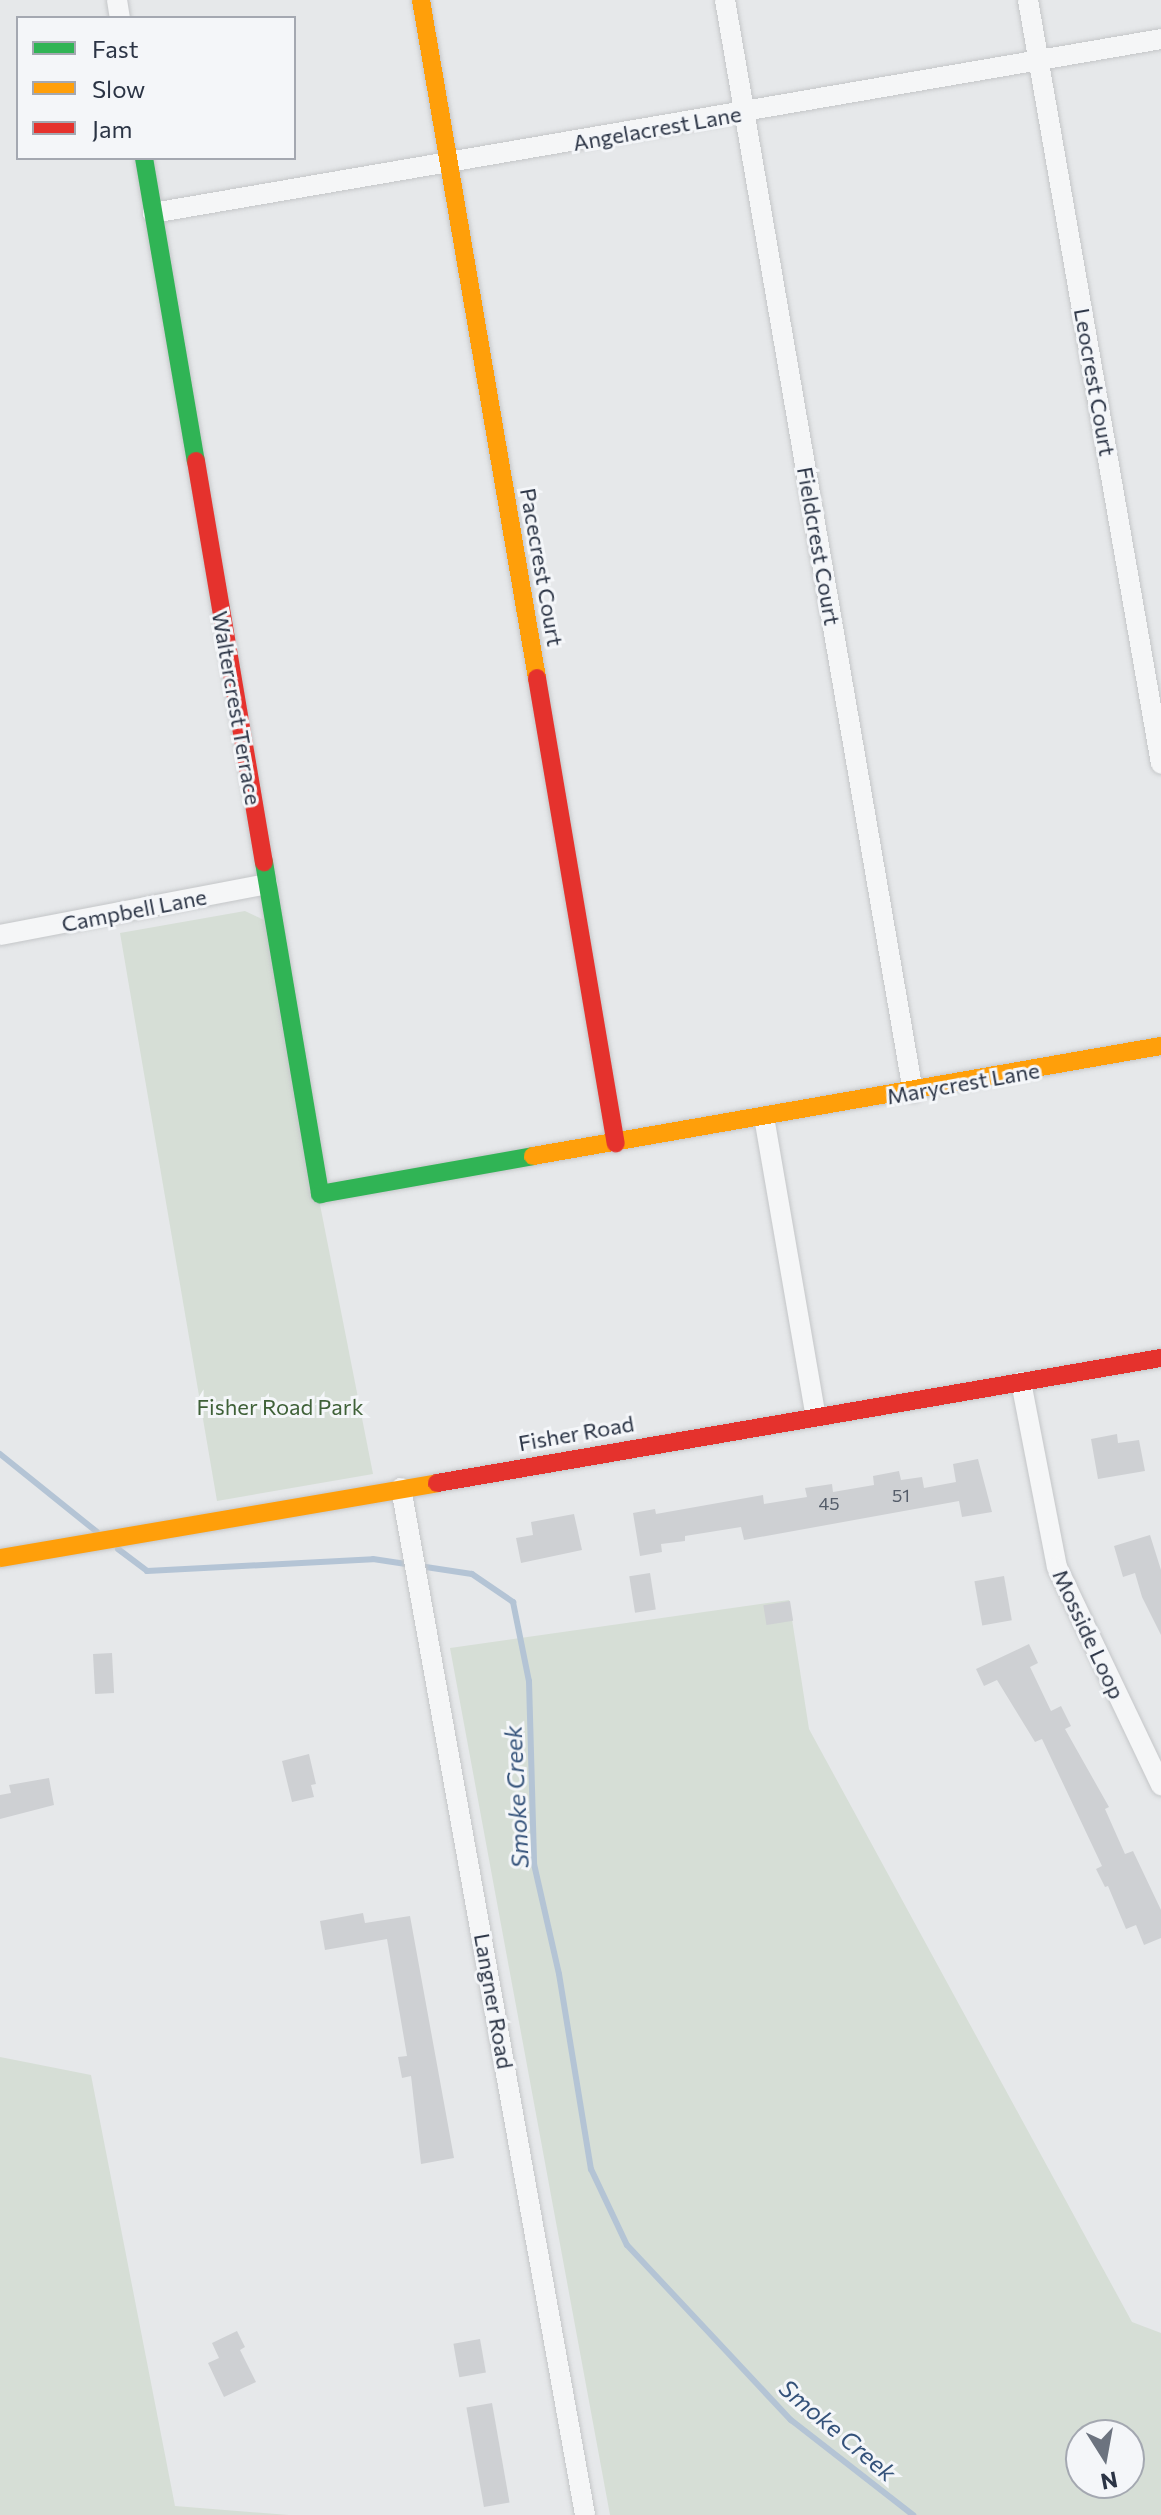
<!DOCTYPE html>
<html>
<head>
<meta charset="utf-8">
<style>
  body { margin:0 }
  #map { position:relative; width:1161px; height:2515px; overflow:hidden; background:#e6e8ea; font-family:Commissioner,sans-serif }
  div>[style] { position:absolute }
  [style*='--x'] { left:calc(var(--x)*1px); top:calc(var(--y)*1px); width:calc(var(--w)*1px); rotate:calc(var(--a)*1deg) }
  .green>* { inset:0; background:#d6ded6 }
  .stream>* { height:6px; margin:-3px; padding:0 3px; transform-origin:3px; border-radius:3px; background:#b4c4d5 }
  .building>* { inset:0; background:#ced0d3; transform-origin:0 0 }
  .roads { filter:drop-shadow(0 0 2px #c4c6c8) drop-shadow(0 0 2px #c4c6c8) }
  .street>* { height:20px; margin:-10px; padding:0 10px; transform-origin:10px; border-radius:10px; background:#f5f6f7 }
  .fast>* { height:18px; margin:-9px; padding:0 9px; transform-origin:9px; border-radius:9px; background:#30b455 }
  .slow>* { height:18px; margin:-9px; padding:0 9px; transform-origin:9px; border-radius:9px; background:#ff9f0a }
  .jam>* { height:18px; margin:-9px; padding:0 9px; transform-origin:9px; border-radius:9px; background:#e5322d }
  span { translate:-50% -50%; white-space:nowrap; text-align:center; line-height:1.15; -webkit-text-stroke:6px #f4f6f9; paint-order:stroke }
  .number-label { font-size:18px; color:#545c69 }
  .number-label span { -webkit-text-stroke-width:0 }
  .street-label { font-size:22px; color:#2b3445 }
  .park-label { font-size:22px; color:#3f6138 }
  .water-label { font-size:24px; color:#34527a; font-style:italic }
  .legend { position:absolute; left:16px; top:16px; width:280px; height:144px; box-sizing:border-box; background:#f4f6f9; border:2px solid #a4a8b1; margin:0; padding:10px 14px; list-style:none; font-size:24px; color:#2b3445 }
  .legend li { display:flex; align-items:center; gap:16px; height:40px }
  .legend b { width:40px; border:2px solid #a4a8b1 }
  .north { position:absolute; left:1065px; top:2419px; width:80px; height:80px; box-sizing:border-box; background:#f4f6f9; border:2px solid #a4a8b1; border-radius:50%; rotate:169deg; font-size:22px; font-weight:700; line-height:32px; text-align:center; color:#2b3445 }
  .north::after { content:''; display:block; margin:auto; width:28px; height:36px; background:#6c737f; clip-path:polygon(50% 0,100% 100%,50% 72%,0 100%) }
</style>
</head>
<body>
<div id="map">
  <div class="green">
    <i style="clip-path:polygon(245px 911px,264px 920px,373px 1474px,217px 1501px,120px 933px)"></i>
    <i style="clip-path:polygon(evenodd,789px 1600px,809px 1729px,1132px 2322px,1161px 2333px,1161px 2515px,610px 2515px,450px 1648px,789px 1600px,1081px 2435px,1129px 2435px,1129px 2483px,1081px 2483px,1081px 2435px)"></i>
    <i style="clip-path:polygon(0 2057px,91px 2075px,175px 2506px,289px 2515px,0 2515px)"></i>
  </div>
  <div class="stream">
    <i style="--x:0;--y:1454;--w:124;--a:38.8"></i>
    <i style="--x:118;--y:1549;--w:36;--a:37"></i>
    <i style="--x:147;--y:1571;--w:226;--a:-3"></i>
    <i style="--x:373;--y:1559;--w:100;--a:8.6"></i>
    <i style="--x:472;--y:1574;--w:50;--a:34.3"></i>
    <i style="--x:513;--y:1602;--w:81;--a:78.6"></i>
    <i style="--x:529;--y:1681;--w:183;--a:88.4"></i>
    <i style="--x:534;--y:1864;--w:113;--a:77.2"></i>
    <i style="--x:559;--y:1974;--w:198;--a:80.7"></i>
    <i style="--x:591;--y:2169;--w:84;--a:64.7"></i>
    <i style="--x:627;--y:2245;--w:240;--a:46.9"></i>
    <i style="--x:791;--y:2420;--w:155;--a:37.9"></i>
  </div>
  <div class="building">
    <i style="clip-path:polygon(1117px 1434px,1118px 1443px,1139px 1440px,1145px 1471px,1098px 1479px,1091px 1439px)"></i>
    <i style="clip-path:polygon(978px 1459px,992px 1512px,962px 1517px,959px 1501px,744px 1540px,741px 1527px,685px 1536px,685px 1541px,661px 1544px,662px 1552px,640px 1556px,633px 1513px,655px 1509px,656px 1514px,763px 1495px,764px 1504px,807px 1497px,805px 1488px,832px 1484px,833px 1492px,874px 1485px,873px 1476px,899px 1471px,901px 1480px,922px 1477px,924px 1488px,956px 1482px,953px 1464px)"></i>
    <i style="clip-path:polygon(574px 1514px,582px 1550px,521px 1563px,516px 1538px,533px 1535px,531px 1522px)"></i>
    <i style="clip-path:polygon(1150px 1535px,1161px 1570px,1161px 1635px,1142px 1597px,1135px 1573px,1123px 1577px,1114px 1546px)"></i>
    <i style="left:650px;top:1573px;width:37px;height:21px;rotate:81deg"></i>
    <i style="left:1004px;top:1576px;width:45px;height:30px;rotate:80deg"></i>
    <i style="left:790px;top:1601px;width:20px;height:27px;rotate:81deg"></i>
    <i style="clip-path:polygon(1029px 1644px,1038px 1663px,1030px 1667px,1051px 1711px,1061px 1706px,1071px 1726px,1065px 1729px,1109px 1807px,1105px 1809px,1125px 1854px,1133px 1851px,1161px 1910px,1161px 1938px,1144px 1945px,1136px 1925px,1126px 1929px,1108px 1886px,1105px 1887px,1096px 1869px,1102px 1866px,1042px 1739px,1035px 1742px,997px 1680px,984px 1686px,976px 1669px)"></i>
    <i style="left:112px;top:1653px;width:40px;height:19px;rotate:87deg"></i>
    <i style="clip-path:polygon(309px 1754px,316px 1784px,311px 1785px,314px 1797px,292px 1802px,282px 1761px)"></i>
    <i style="clip-path:polygon(49px 1778px,54px 1805px,0 1819px,0 1795px,11px 1793px,9px 1785px)"></i>
    <i style="clip-path:polygon(363px 1913px,365px 1923px,410px 1916px,454px 2158px,421px 2164px,411px 2076px,402px 2078px,398px 2057px,407px 2056px,387px 1939px,325px 1950px,320px 1921px)"></i>
    <i style="clip-path:polygon(237px 2331px,245px 2347px,240px 2350px,256px 2382px,224px 2397px,208px 2363px,219px 2358px,212px 2343px)"></i>
    <i style="left:480px;top:2339px;width:34px;height:27px;rotate:80deg"></i>
    <i style="left:492px;top:2403px;width:101px;height:26px;rotate:80deg"></i>
  </div>
  <div class="roads">
    <div class="street">
      <i style="--x:117;--y:0;--w:18;--a:81"></i>
      <i style="--x:725;--y:0;--w:1108;--a:80.23"></i>
      <i style="--x:1028;--y:0;--w:775;--a:80.12"></i>
      <i style="--x:153;--y:213;--w:1023;--a:-9.79"></i>
      <i style="--x:0;--y:935;--w:272;--a:-10.8"></i>
      <i style="--x:764;--y:1117;--w:304;--a:80.2"></i>
      <i style="--x:1021;--y:1382;--w:188;--a:79"></i>
      <i style="--x:1057;--y:1567;--w:242;--a:64.5"></i>
      <i style="--x:401;--y:1488;--w:1043;--a:79.84"></i>
    </div>
    <div class="fast">
      <i style="--x:144;--y:158;--w:307;--a:80.3"></i>
      <i style="--x:264;--y:862;--w:337;--a:80.4"></i>
      <i style="--x:320;--y:1194;--w:216;--a:-10.1"></i>
    </div>
    <div class="slow">
      <i style="--x:421;--y:0;--w:688;--a:80.29"></i>
      <i style="--x:533;--y:1156;--w:638;--a:-9.94"></i>
      <i style="--x:0;--y:1558;--w:443;--a:-9.7"></i>
    </div>
    <div class="jam">
      <i style="--x:196;--y:461;--w:407;--a:80.4"></i>
      <i style="--x:537;--y:678;--w:472;--a:80.4"></i>
      <i style="--x:437;--y:1483;--w:735;--a:-9.8"></i>
    </div>
  </div>
  <div class="number-label">
    <span style="left:901px;top:1495px">51</span>
    <span style="left:829px;top:1503px">45</span>
  </div>
  <div class="street-label">
    <span style="left:657px;top:128px;rotate:-10deg">Angelacrest Lane</span>
    <span style="left:1095px;top:382px;rotate:80deg">Leocrest Court</span>
    <span style="left:819px;top:546px;rotate:80deg">Fieldcrest Court</span>
    <span style="left:542px;top:567px;rotate:80deg">Pacecrest Court</span>
    <span style="left:237px;top:708px;rotate:80deg">Waltercrest Terrace</span>
    <span style="left:134px;top:910px;rotate:-11deg">Campbell Lane</span>
    <span style="left:963px;top:1083px;rotate:-10deg">Marycrest Lane</span>
    <span style="left:576px;top:1433px;rotate:-10deg">Fisher Road</span>
    <span style="left:1089px;top:1634px;rotate:65deg">Mosside Loop</span>
    <span style="left:494px;top:2001px;rotate:80deg">Langner Road</span>
  </div>
  <div class="park-label">
    <span style="left:280px;top:1407px">Fisher Road Park</span>
  </div>
  <div class="water-label">
    <span style="left:516px;top:1797px;rotate:-93deg">Smoke Creek</span>
    <span style="left:838px;top:2430px;rotate:40deg">Smoke Creek</span>
  </div>
  <ul class="legend">
  <li><b style="height:10px;background:#30b455"></b>Fast</li>
  <li><b style="height:10px;background:#ff9f0a"></b>Slow</li>
  <li><b style="height:10px;background:#e5322d"></b>Jam</li>
  </ul>
  <div class="north">N</div>
</div>
</body>
</html>
